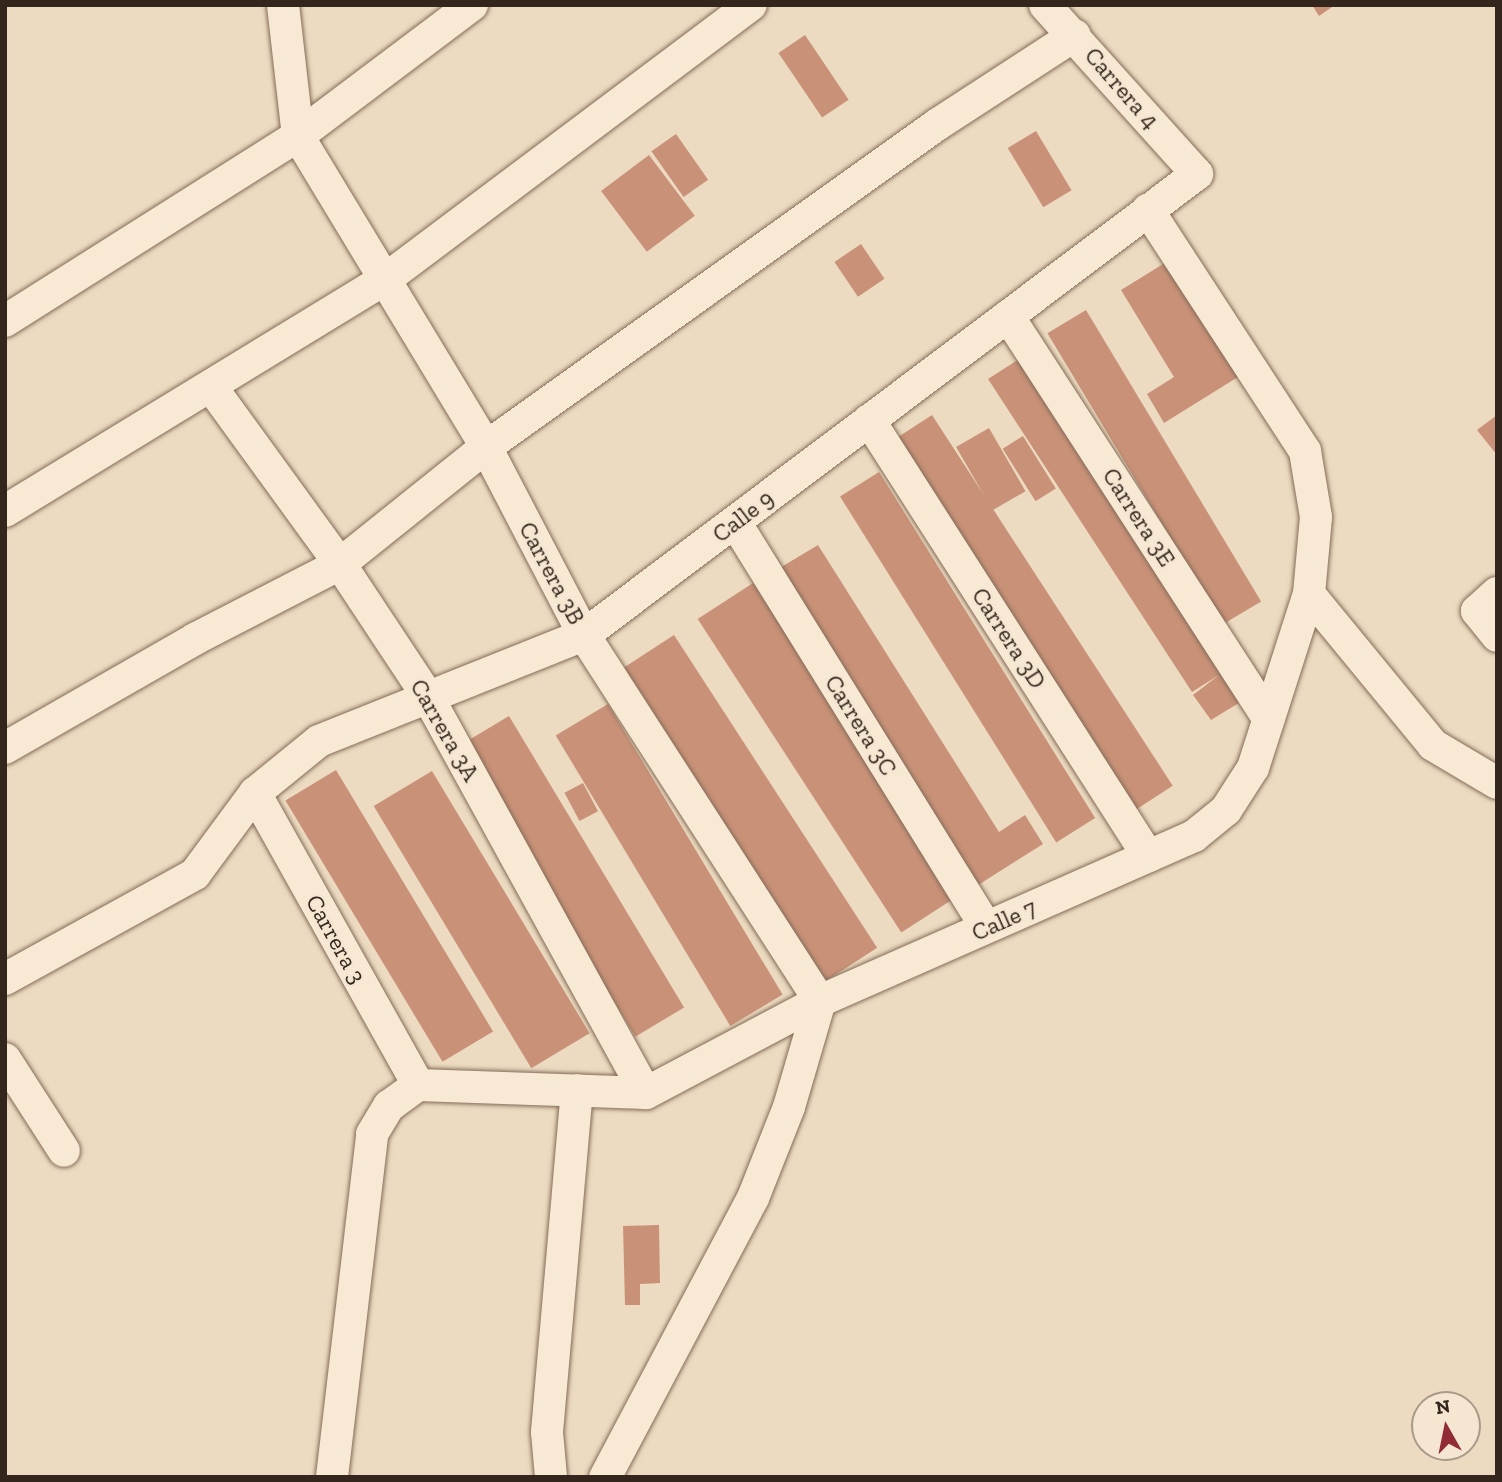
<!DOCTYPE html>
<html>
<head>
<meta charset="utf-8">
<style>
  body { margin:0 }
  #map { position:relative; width:1502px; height:1482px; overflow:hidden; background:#ecdbc1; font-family:"Zilla Slab",serif }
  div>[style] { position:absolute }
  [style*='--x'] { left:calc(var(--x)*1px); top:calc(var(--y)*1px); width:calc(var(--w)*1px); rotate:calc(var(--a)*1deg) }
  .building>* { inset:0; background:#c99278; transform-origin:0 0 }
  .roads { filter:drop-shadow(0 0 2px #856c59) drop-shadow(0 0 2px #856c59) }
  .minor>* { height:32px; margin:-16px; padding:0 16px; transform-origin:16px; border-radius:16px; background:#f7e9d4 }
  span { translate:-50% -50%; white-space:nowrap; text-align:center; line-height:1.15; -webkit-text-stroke:5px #f4e6d0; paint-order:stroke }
  .street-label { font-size:24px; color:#35261d }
  .frame { position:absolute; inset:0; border:7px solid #35261d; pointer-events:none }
  .north { position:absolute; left:1411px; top:1391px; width:70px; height:70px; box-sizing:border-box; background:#f4e6d0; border:2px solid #a89988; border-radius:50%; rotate:351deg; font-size:19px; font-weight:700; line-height:28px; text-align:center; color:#35261d }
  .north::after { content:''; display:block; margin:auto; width:24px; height:32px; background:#912c37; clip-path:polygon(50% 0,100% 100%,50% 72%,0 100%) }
</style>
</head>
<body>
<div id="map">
  <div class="building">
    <i style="clip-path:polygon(1312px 5px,1335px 5px,1319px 16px)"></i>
    <i style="left:805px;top:35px;width:78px;height:32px;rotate:56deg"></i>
    <i style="left:1036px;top:131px;width:69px;height:33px;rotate:59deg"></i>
    <i style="left:676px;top:134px;width:56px;height:30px;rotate:55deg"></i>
    <i style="left:649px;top:155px;width:76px;height:60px;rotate:53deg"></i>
    <i style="left:861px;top:244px;width:42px;height:32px;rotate:56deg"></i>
    <i style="clip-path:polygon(1168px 261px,1238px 377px,1164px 423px,1147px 394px,1174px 377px,1121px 290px)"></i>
    <i style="left:1086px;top:310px;width:340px;height:45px;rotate:59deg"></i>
    <i style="clip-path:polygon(1019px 359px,1242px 701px,1211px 720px,1193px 695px,1219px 675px,1192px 692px,988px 379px)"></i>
    <i style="left:932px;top:415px;width:442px;height:50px;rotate:57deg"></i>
    <i style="clip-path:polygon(1497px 415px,1497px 455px,1477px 430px)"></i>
    <i style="left:989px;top:428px;width:73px;height:38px;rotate:60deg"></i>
    <i style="left:1023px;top:436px;width:62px;height:24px;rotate:58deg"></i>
    <i style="left:879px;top:472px;width:408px;height:46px;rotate:58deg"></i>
    <i style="clip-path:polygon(818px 545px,999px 832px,1025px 815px,1043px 844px,975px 887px,778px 569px)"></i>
    <i style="left:753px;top:583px;width:374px;height:66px;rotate:57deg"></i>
    <i style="left:674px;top:635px;width:373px;height:61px;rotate:57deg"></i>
    <i style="left:608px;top:704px;width:339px;height:61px;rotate:59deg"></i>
    <i style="left:509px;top:716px;width:340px;height:57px;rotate:59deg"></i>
    <i style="left:336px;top:770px;width:305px;height:59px;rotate:59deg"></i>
    <i style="left:432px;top:771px;width:306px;height:68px;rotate:59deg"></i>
    <i style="left:583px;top:783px;width:32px;height:21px;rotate:62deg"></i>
    <i style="clip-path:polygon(659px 1225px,660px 1283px,640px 1284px,640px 1305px,625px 1305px,623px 1226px)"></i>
  </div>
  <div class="roads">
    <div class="minor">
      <i style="--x:283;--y:5;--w:132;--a:83.5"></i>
      <i style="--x:298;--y:136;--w:363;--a:58.8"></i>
      <i style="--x:486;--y:447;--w:212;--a:62.5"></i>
      <i style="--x:584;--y:635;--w:435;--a:57.2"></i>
      <i style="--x:820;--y:1001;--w:110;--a:106.3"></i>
      <i style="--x:789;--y:1107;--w:98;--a:111.6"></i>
      <i style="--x:753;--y:1198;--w:316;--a:117.9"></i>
      <i style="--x:1008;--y:316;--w:480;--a:57.1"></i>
      <i style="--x:5;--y:321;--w:347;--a:-32.3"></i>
      <i style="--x:298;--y:136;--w:218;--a:-37"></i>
      <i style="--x:212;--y:388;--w:218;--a:54"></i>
      <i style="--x:340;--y:564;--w:159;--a:56.5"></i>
      <i style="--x:428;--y:697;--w:452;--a:61.2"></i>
      <i style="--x:869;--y:420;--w:518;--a:57.38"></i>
      <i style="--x:5;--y:511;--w:447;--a:-31.4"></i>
      <i style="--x:387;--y:278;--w:455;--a:-36.9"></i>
      <i style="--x:735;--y:522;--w:476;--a:58.2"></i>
      <i style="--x:1497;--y:593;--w:27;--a:138"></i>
      <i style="--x:1477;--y:611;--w:32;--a:51"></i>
      <i style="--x:1309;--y:594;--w:195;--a:50.6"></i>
      <i style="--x:1433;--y:745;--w:74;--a:30.7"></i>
      <i style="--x:5;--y:748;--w:219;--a:-29.8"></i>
      <i style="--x:195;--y:639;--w:163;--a:-27.3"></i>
      <i style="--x:340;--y:564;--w:187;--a:-38.7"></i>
      <i style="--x:486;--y:447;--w:556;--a:-35.55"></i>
      <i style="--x:938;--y:124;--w:163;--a:-33"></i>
      <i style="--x:255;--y:793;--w:334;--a:60.8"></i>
      <i style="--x:5;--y:979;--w:217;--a:-28.9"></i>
      <i style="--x:195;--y:874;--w:101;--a:-53.5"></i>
      <i style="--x:255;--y:793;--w:82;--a:-39.1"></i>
      <i style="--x:319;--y:741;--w:285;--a:-21.8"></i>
      <i style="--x:584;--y:635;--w:767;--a:-36.94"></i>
      <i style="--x:1197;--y:174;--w:227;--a:-132"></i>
      <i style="--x:5;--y:1059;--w:109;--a:57.3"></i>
      <i style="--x:418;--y:1085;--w:228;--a:2"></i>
      <i style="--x:646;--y:1093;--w:197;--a:-27.9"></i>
      <i style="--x:820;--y:1001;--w:409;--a:-23.8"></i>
      <i style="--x:1194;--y:836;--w:41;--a:-39.1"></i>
      <i style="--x:1226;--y:810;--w:50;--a:-57.3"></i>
      <i style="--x:1253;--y:768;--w:183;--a:-72.2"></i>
      <i style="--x:1309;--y:594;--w:77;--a:-84.8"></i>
      <i style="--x:1316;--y:517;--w:67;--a:-99.5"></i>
      <i style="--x:1305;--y:451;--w:288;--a:-123.1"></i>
      <i style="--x:332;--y:1477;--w:345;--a:-83.3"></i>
      <i style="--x:372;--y:1134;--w:33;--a:-59"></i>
      <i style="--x:389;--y:1106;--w:36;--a:-36"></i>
      <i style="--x:551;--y:1477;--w:45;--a:-95.1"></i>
      <i style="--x:547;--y:1432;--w:343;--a:-85"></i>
    </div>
  </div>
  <div class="street-label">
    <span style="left:1122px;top:88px;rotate:49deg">Carrera 4</span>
    <span style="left:743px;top:516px;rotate:-37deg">Calle 9</span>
    <span style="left:1139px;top:517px;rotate:57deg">Carrera 3E</span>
    <span style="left:552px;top:573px;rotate:62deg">Carrera 3B</span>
    <span style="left:1009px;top:638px;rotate:57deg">Carrera 3D</span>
    <span style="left:861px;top:725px;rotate:58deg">Carrera 3C</span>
    <span style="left:445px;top:730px;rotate:60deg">Carrera 3A</span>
    <span style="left:1004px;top:920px;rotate:-24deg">Calle 7</span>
    <span style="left:336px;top:939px;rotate:61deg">Carrera 3</span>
  </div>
  <div class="frame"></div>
  <div class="north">N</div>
</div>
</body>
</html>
